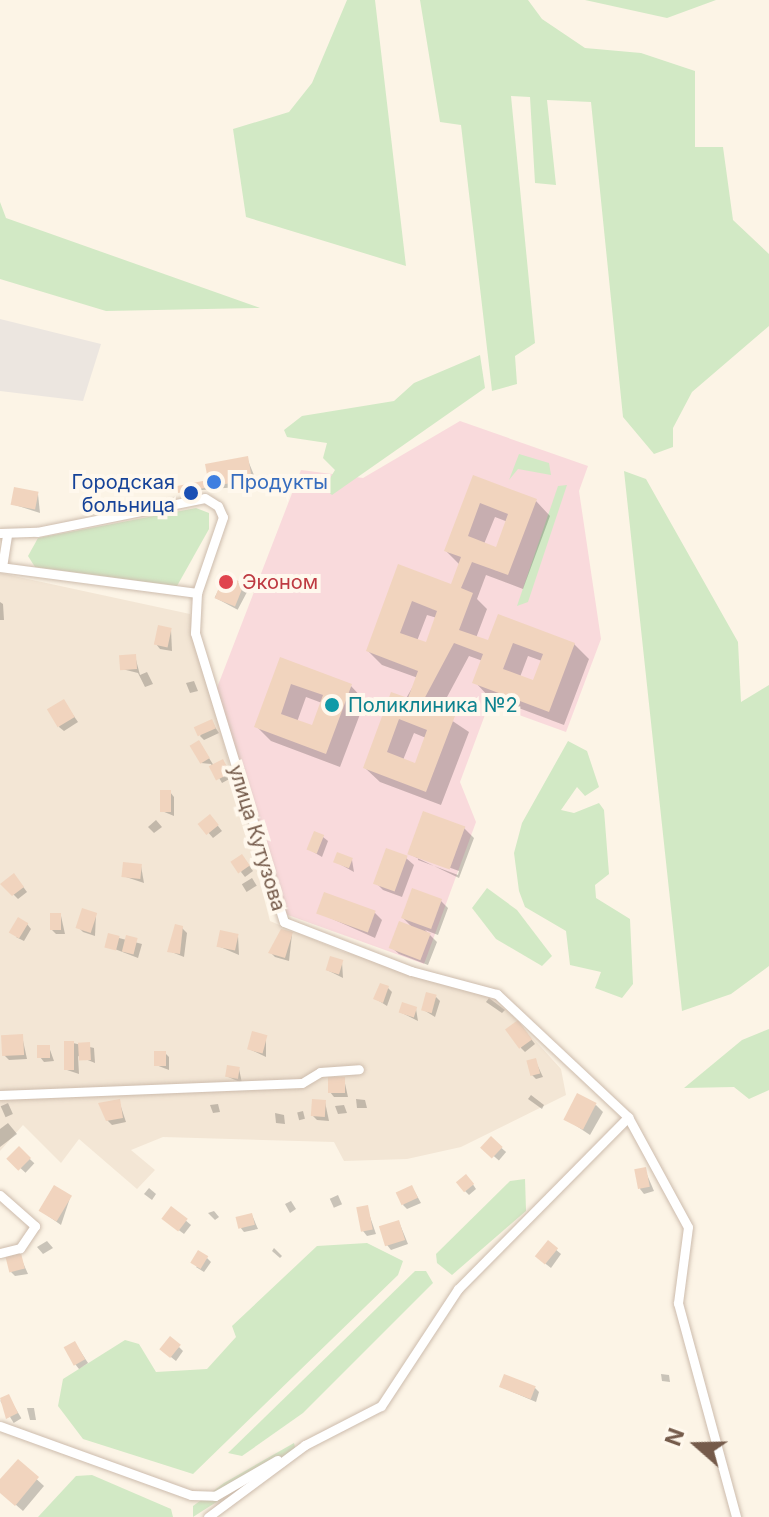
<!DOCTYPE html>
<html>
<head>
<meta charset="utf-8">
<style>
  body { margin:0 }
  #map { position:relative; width:769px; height:1517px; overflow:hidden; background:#fcf4e6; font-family:Inter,sans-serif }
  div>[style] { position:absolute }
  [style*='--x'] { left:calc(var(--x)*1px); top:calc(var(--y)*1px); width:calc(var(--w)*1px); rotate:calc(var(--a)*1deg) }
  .residential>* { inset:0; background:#f3e6d5 }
  .industrial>* { inset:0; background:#ece6e0 }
  .medical>* { inset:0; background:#f9dadc }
  .green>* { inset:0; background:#d2e9c5 }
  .shadow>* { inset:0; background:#0003; transform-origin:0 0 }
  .building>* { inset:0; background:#f1d4be; transform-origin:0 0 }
  .roads { filter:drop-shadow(0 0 2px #cdbcad) drop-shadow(0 0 2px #cdbcad) }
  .street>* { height:9px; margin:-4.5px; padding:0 4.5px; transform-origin:4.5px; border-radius:4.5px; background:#fff }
  .dots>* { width:22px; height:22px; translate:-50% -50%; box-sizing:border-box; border:4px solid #fff8ed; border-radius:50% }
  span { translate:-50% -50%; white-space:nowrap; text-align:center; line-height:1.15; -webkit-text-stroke:8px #fff8ed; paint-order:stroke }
  .transit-label { font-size:20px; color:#164399 }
  .right { translate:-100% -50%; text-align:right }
  .shop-label { font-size:20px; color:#366cbe }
  .left { translate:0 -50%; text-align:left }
  .health-label { font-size:20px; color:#be3a42 }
  .culture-label { font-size:20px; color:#0d838f }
  .street-label { font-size:20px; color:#755b4b }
  .north { position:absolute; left:657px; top:1405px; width:80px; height:80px; -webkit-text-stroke:6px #fff8ed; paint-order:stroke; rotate:290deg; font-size:22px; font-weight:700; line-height:32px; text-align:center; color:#755b4b }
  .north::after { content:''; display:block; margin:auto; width:28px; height:36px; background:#755b4b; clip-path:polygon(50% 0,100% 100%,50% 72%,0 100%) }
</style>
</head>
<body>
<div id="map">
  <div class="residential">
    <i style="clip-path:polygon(0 573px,190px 614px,270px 921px,341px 951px,493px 994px,561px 1069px,566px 1095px,461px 1147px,407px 1159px,344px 1161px,334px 1142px,163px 1137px,131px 1150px,155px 1170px,137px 1189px,79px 1139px,61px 1163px,23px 1125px,0 1151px)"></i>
  </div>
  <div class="industrial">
    <i style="clip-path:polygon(0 319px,101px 344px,83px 401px,0 391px)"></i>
  </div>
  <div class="medical">
    <i style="clip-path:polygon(460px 421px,588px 466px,579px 491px,601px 639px,566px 732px,489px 704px,460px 782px,476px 822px,424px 964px,285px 914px,215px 693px,301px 470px,363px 478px)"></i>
  </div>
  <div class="green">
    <i style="clip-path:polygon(347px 0,375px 0,406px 266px,246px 217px,233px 129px,289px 112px,312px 83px)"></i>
    <i style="clip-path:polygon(420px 0,528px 0,542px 19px,585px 48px,641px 53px,695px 71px,695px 147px,723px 147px,733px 220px,769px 254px,769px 326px,692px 392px,673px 428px,673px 447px,654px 454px,623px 417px,591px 102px,547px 100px,556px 185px,535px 183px,530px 97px,511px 96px,535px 343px,515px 356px,517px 384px,492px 391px,461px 125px,440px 122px)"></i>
    <i style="clip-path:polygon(585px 0,716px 0,667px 18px)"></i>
    <i style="clip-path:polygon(0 202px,6px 218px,260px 308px,106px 311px,0 279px)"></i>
    <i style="clip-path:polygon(480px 355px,485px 388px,332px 495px,324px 488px,335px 470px,323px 458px,327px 443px,287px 437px,284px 430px,302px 416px,394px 401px,414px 383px)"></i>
    <i style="clip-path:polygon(519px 454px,549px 463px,551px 475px,518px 469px,509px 480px)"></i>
    <i style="clip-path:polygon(624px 471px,646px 479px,738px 642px,741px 702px,769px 685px,769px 966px,731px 994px,682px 1011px)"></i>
    <i style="clip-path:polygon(567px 485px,528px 602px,517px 606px,558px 486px)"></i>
    <i style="clip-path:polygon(196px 508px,209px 513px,209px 529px,177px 586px,35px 567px,28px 556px,38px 538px)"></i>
    <i style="clip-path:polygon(568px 741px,587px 751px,599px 787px,585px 796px,577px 787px,561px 810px,574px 813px,599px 803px,604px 810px,609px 874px,595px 885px,596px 898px,630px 919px,633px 984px,622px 998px,595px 988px,601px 972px,570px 965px,566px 931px,525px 907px,519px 891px,514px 853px,522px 823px)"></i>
    <i style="clip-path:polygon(487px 888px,517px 910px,552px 956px,542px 966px,496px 939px,472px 908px)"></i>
    <i style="clip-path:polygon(769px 1029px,769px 1090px,749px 1099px,734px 1087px,684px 1088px,742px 1040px)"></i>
    <i style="clip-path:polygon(525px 1179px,526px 1211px,452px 1275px,437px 1263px,436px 1254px,510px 1181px)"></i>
    <i style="clip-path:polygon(367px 1243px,403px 1261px,398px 1275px,193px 1474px,83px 1439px,58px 1406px,63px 1379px,125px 1340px,139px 1344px,156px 1372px,207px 1369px,236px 1337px,232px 1326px,317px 1246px)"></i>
    <i style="clip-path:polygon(415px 1271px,426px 1271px,433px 1283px,303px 1413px,242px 1456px,228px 1453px)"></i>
    <i style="clip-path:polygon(294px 1443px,296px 1451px,193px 1517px,193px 1506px,224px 1483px)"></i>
    <i style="clip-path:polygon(92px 1475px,171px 1509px,173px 1517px,38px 1517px,76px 1476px)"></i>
  </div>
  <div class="shadow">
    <i style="clip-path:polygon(247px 458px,258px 485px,180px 492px,210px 482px)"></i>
    <i style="clip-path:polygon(evenodd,474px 478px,536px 501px,550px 516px,523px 589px,486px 575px,477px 599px,487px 609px,476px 638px,490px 643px,499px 616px,574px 644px,589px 659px,564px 725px,489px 697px,475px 682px,483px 661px,469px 656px,439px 712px,469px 732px,441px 805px,380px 782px,365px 768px,418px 678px,382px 665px,368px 651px,399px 567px,452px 587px,460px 565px,446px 551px,474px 478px,495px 517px,508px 522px,497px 549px,484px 544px,495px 517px,474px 478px,427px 615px,437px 618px,427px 645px,417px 641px,427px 615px,474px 478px,528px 656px,542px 661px,534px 682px,520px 677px,528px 656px,474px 478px,414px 733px,426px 738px,416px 765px,403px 760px,414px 733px)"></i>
    <i style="clip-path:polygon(38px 494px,40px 513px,12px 504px)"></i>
    <i style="left:225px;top:578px;width:26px;height:22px;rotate:28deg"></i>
    <i style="clip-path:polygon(0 602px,3px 604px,4px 620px,0 620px)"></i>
    <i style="clip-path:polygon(171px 630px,172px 651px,160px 649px,156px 644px)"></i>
    <i style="clip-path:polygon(135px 656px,140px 675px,147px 672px,153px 684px,145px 687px,138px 673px,122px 669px)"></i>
    <i style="clip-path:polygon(evenodd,281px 660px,351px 686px,365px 701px,340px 767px,271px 741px,256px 726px,281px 660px,306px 697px,322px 703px,313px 728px,297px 722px,306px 697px)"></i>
    <i style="clip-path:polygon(194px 681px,198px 691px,190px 693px,186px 683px)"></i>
    <i style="clip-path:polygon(64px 702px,78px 722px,64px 731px,59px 727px)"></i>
    <i style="clip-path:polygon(211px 721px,219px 733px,204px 740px,200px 736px)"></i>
    <i style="clip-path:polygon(199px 742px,214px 766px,223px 761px,233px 777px,222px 783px,211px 764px,201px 763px,192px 746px)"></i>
    <i style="clip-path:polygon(170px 792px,174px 797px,174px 816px,162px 811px)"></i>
    <i style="clip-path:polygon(156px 820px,162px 827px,154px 833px,148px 827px)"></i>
    <i style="clip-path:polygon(214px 821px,222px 831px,213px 838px,201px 824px)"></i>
    <i style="clip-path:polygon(evenodd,464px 828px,474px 838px,459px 878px,409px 854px,464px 828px,418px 856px,459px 871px,458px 875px,418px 860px,418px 856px)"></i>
    <i style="clip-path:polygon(323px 837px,328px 841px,322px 857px,310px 850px)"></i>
    <i style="clip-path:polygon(406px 858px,414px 865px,402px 897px,383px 890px,376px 883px)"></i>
    <i style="clip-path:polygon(352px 860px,354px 872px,336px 862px)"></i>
    <i style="clip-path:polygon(246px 861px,253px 871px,245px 877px,241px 872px)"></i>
    <i style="clip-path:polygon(141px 866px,144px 883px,123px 876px)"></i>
    <i style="left:252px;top:878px;width:9px;height:12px;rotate:58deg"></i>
    <i style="clip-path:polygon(18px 880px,27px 892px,18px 899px,3px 884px)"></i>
    <i style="clip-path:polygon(441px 901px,448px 908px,438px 935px,425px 930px,437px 942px,428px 965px,399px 954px,391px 947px,415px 930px,403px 918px)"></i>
    <i style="clip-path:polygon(319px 913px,375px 913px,382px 920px,375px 938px)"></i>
    <i style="clip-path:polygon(96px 914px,95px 936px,83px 932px,79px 928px)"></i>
    <i style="clip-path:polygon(61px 916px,65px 934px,56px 934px,52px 930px)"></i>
    <i style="clip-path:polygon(27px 924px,31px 929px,24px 941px,16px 937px)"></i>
    <i style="clip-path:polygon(182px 928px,187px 933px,184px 957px,169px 951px)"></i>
    <i style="clip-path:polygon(292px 934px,289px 961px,275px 957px,271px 953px)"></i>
    <i style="clip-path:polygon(238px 936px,239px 955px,218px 946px)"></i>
    <i style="clip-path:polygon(119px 938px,142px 944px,138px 958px,107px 946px)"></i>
    <i style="clip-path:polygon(342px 962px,343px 978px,327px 970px)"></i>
    <i style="clip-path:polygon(388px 988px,392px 992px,387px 1006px,376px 999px)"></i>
    <i style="clip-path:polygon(436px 997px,440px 1001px,435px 1017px,422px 1009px)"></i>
    <i style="clip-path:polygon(489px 998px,505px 1010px,502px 1013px,486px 1002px)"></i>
    <i style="clip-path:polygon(416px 1009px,418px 1021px,400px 1012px)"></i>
    <i style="clip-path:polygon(522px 1027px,535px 1044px,525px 1052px,521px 1048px)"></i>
    <i style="clip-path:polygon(22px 1036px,27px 1059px,9px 1060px,4px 1055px)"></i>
    <i style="clip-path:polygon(266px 1037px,266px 1057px,249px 1049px)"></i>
    <i style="clip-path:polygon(73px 1043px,94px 1048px,95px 1063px,78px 1056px,79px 1074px,67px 1070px)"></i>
    <i style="clip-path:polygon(49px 1047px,54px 1061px,44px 1062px,40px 1057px)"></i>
    <i style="clip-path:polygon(165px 1053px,169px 1057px,169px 1070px,156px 1065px)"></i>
    <i style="clip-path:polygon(535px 1060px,543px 1077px,536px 1079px,532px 1075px)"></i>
    <i style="clip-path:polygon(239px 1069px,242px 1083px,226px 1076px)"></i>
    <i style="clip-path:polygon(344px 1079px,348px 1097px,334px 1097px,330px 1092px)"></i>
    <i style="clip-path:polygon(531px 1095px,544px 1105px,542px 1109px,528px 1099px)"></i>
    <i style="clip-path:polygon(356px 1099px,365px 1100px,367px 1108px,357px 1108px)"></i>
    <i style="clip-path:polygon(119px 1101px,126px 1122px,112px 1125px,107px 1120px)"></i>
    <i style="clip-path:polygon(325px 1102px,329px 1121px,317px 1120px,313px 1116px)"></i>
    <i style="left:8px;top:1103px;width:12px;height:8px;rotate:66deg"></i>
    <i style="clip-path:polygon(218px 1104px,220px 1112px,213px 1113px,210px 1105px)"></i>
    <i style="clip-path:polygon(344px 1105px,347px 1113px,338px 1114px,335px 1106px)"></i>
    <i style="clip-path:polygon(596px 1105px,603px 1112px,590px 1135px,566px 1119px)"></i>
    <i style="left:303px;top:1111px;width:8px;height:6px;rotate:76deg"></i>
    <i style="clip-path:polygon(275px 1113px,284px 1115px,285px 1124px,276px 1123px)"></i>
    <i style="clip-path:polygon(8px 1123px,17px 1134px,0 1147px,0 1129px)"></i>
    <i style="left:491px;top:1139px;width:20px;height:11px;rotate:41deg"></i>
    <i style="left:19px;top:1149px;width:21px;height:13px;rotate:43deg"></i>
    <i style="clip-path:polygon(645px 1170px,654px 1191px,644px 1194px,640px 1189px)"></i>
    <i style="clip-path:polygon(470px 1180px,476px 1189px,469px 1195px,465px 1191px)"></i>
    <i style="clip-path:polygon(412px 1187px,421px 1203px,407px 1209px,403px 1205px)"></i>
    <i style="clip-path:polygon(149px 1188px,156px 1194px,152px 1200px,144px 1194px)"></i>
    <i style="left:338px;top:1195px;width:10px;height:9px;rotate:66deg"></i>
    <i style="clip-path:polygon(70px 1198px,61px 1225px,41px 1211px)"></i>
    <i style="clip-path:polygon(291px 1201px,296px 1209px,290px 1213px,285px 1204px)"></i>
    <i style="clip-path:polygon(171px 1208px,191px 1225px,184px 1234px,168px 1222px)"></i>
    <i style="clip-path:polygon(367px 1208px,376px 1234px,367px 1236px,363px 1231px)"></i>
    <i style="clip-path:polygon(214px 1211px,219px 1217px,215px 1220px,208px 1213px)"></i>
    <i style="clip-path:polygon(252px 1215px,258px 1229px,244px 1232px,240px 1227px)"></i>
    <i style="clip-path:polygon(399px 1222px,408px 1244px,391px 1250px,387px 1245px)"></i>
    <i style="clip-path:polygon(47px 1241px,53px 1248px,43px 1254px,37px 1247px)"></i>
    <i style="clip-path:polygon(548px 1243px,561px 1254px,551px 1268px,542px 1261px)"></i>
    <i style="clip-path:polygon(274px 1248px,282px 1256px,280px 1258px,272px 1251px)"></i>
    <i style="clip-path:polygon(20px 1256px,28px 1274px,15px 1276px,11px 1272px)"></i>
    <i style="clip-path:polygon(207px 1258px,211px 1262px,204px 1272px,196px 1267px)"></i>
    <i style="clip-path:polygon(75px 1343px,88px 1363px,79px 1369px,75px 1364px)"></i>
    <i style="clip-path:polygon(179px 1347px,183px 1351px,176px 1361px,166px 1353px)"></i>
    <i style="clip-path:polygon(661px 1374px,669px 1375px,670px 1382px,662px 1381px)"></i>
    <i style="clip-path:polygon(501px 1387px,535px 1388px,539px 1392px,536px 1402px)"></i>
    <i style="left:8px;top:1396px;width:26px;height:9px;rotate:59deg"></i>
    <i style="clip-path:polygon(27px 1408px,34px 1408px,36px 1420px,30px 1420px)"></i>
    <i style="clip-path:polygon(18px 1462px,44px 1486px,23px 1511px,0 1491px)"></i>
  </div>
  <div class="building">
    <i style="clip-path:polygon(248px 456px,252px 479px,178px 493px,177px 486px,208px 480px,205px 464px)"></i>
    <i style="clip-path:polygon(evenodd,473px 475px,537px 499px,508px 575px,472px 562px,461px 588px,473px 593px,459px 630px,488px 640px,498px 614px,575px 643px,549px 712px,472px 683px,483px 654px,454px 643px,422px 703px,455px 716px,426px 792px,363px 768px,391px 692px,408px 698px,418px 671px,366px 651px,398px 564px,451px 584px,461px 557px,444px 551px,473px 475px,480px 503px,508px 514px,496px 547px,468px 536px,480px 503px,473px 475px,412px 601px,437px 611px,426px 642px,400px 633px,412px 601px,473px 475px,513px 643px,543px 654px,533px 680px,503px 669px,513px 643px,473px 475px,399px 719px,427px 730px,415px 763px,387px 752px,399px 719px)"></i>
    <i style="left:14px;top:487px;width:25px;height:18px;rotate:11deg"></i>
    <i style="left:224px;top:575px;width:22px;height:25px;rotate:22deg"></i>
    <i style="left:158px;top:625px;width:14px;height:20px;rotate:12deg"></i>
    <i style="left:136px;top:654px;width:15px;height:17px;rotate:86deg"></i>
    <i style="clip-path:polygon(evenodd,280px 657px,352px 684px,326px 754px,254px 727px,280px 657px,291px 684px,323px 695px,312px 725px,281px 714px,291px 684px)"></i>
    <i style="left:64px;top:699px;width:21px;height:20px;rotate:59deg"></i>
    <i style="left:212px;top:719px;width:10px;height:20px;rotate:66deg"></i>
    <i style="left:199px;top:740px;width:21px;height:11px;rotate:59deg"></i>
    <i style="left:223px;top:759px;width:16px;height:16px;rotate:63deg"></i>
    <i style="left:160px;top:790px;width:11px;height:22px"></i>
    <i style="left:423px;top:811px;width:45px;height:46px;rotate:20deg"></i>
    <i style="left:210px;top:814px;width:14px;height:16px;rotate:51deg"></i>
    <i style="left:314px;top:831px;width:11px;height:20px;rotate:22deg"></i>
    <i style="left:386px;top:848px;width:23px;height:38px;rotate:20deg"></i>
    <i style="left:337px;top:852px;width:17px;height:11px;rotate:21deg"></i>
    <i style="left:242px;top:854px;width:14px;height:14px;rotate:56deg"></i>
    <i style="left:123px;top:862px;width:19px;height:15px;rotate:6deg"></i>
    <i style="clip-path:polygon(14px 873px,24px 887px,12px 896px,0 884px)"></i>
    <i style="left:412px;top:888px;width:32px;height:32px;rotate:20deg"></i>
    <i style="left:324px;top:892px;width:55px;height:23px;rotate:20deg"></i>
    <i style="left:82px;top:908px;width:16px;height:21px;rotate:18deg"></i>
    <i style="left:50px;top:913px;width:11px;height:17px"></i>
    <i style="left:18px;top:917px;width:12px;height:18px;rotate:31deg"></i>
    <i style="left:399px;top:921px;width:34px;height:29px;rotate:21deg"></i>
    <i style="clip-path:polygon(175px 924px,183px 926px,180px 954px,167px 952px)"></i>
    <i style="clip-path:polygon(281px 929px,293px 932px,285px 958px,268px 953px)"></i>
    <i style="left:220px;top:930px;width:19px;height:17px;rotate:12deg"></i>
    <i style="left:108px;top:933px;width:12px;height:15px;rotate:14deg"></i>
    <i style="left:126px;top:935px;width:12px;height:17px;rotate:14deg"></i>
    <i style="left:330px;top:956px;width:14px;height:15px;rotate:17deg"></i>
    <i style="clip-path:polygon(380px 983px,389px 986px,383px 1003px,373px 999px)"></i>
    <i style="left:426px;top:992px;width:11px;height:19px;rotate:15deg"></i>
    <i style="left:402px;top:1002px;width:16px;height:11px;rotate:18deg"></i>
    <i style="left:518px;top:1020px;width:24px;height:16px;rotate:54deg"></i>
    <i style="left:252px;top:1031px;width:16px;height:19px;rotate:15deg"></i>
    <i style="left:23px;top:1034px;width:21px;height:22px;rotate:87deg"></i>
    <i style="left:64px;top:1041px;width:10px;height:29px"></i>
    <i style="left:90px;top:1042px;width:18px;height:12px;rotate:87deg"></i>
    <i style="left:37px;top:1045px;width:13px;height:13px"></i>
    <i style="left:154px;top:1051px;width:12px;height:15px"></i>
    <i style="left:536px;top:1058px;width:16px;height:10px;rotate:75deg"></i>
    <i style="left:227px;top:1065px;width:13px;height:12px;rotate:9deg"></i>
    <i style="left:328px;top:1077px;width:17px;height:16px"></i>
    <i style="left:577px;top:1093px;width:22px;height:30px;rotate:27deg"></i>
    <i style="clip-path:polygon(120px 1099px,123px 1118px,106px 1121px,98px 1103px)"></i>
    <i style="left:312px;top:1099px;width:14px;height:17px;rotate:4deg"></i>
    <i style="left:491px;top:1136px;width:16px;height:16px;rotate:43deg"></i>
    <i style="left:19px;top:1146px;width:17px;height:18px;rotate:45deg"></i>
    <i style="left:646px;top:1167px;width:20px;height:12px;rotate:79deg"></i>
    <i style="left:466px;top:1174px;width:13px;height:13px;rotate:51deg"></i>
    <i style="left:54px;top:1185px;width:21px;height:30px;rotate:31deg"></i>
    <i style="left:412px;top:1185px;width:14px;height:18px;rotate:65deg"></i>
    <i style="left:368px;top:1205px;width:25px;height:12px;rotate:79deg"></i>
    <i style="left:171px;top:1206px;width:21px;height:16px;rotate:37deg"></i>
    <i style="left:252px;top:1213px;width:12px;height:17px;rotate:76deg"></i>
    <i style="left:399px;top:1220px;width:21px;height:21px;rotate:73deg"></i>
    <i style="left:548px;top:1240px;width:13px;height:21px;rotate:39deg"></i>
    <i style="left:198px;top:1250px;width:12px;height:15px;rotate:31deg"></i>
    <i style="left:21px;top:1253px;width:16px;height:16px;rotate:76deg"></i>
    <i style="left:170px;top:1336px;width:14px;height:17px;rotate:39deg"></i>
    <i style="left:75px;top:1341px;width:21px;height:13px;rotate:61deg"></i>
    <i style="left:504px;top:1374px;width:34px;height:14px;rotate:21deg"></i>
    <i style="clip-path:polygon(9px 1394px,18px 1413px,6px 1419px,0 1398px)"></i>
    <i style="clip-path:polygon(18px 1459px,39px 1477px,15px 1506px,0 1493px,0 1479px)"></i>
  </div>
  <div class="roads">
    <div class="street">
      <i style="--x:0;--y:533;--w:37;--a:-2"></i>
      <i style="--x:37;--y:532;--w:171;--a:-11.4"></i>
      <i style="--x:205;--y:498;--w:15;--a:32"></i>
      <i style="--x:218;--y:506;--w:12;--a:66"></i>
      <i style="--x:223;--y:517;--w:80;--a:108.9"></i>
      <i style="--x:197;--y:593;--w:40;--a:92.9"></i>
      <i style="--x:195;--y:633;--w:302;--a:72.9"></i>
      <i style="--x:284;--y:922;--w:136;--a:21.1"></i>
      <i style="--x:411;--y:971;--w:89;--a:15"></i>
      <i style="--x:497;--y:994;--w:180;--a:43.2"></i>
      <i style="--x:628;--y:1117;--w:125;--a:61.4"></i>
      <i style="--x:688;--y:1227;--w:77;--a:97.5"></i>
      <i style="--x:678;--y:1303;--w:222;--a:74.8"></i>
      <i style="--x:0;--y:567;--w:199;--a:7.5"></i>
      <i style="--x:2;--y:567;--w:33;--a:-81"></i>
      <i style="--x:0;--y:1095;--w:302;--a:-2.3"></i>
      <i style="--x:302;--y:1083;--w:21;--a:-31"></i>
      <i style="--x:320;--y:1072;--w:39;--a:-4"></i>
      <i style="--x:0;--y:1195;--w:47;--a:41.5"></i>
      <i style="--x:35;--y:1226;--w:27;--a:124"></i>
      <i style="--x:20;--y:1248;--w:21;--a:166"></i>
      <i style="--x:0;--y:1426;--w:203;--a:19.9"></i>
      <i style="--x:191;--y:1495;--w:24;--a:2"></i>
      <i style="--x:215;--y:1496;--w:72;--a:-30.1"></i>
      <i style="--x:208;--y:1517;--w:121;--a:-36.6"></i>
      <i style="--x:305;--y:1445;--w:85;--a:-27.2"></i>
      <i style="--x:381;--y:1406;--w:140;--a:-56.7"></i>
      <i style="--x:458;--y:1289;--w:242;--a:-45.3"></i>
    </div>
  </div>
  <div class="dots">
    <i style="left:214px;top:482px;background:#3f7fe0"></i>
    <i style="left:191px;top:493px;background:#1a4fb4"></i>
    <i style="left:226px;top:582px;background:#e0444e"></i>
    <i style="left:332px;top:705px;background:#0f9aa8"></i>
  </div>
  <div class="transit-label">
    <span class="right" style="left:175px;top:494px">Городская<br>больница</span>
  </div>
  <div class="shop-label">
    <span class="left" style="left:230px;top:482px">Продукты</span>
  </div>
  <div class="health-label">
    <span class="left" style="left:242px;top:582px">Эконом</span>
  </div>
  <div class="culture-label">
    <span class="left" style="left:348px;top:705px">Поликлиника №2</span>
  </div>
  <div class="street-label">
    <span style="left:257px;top:838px;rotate:73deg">улица Кутузова</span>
  </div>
  <div class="north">N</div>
</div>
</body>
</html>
